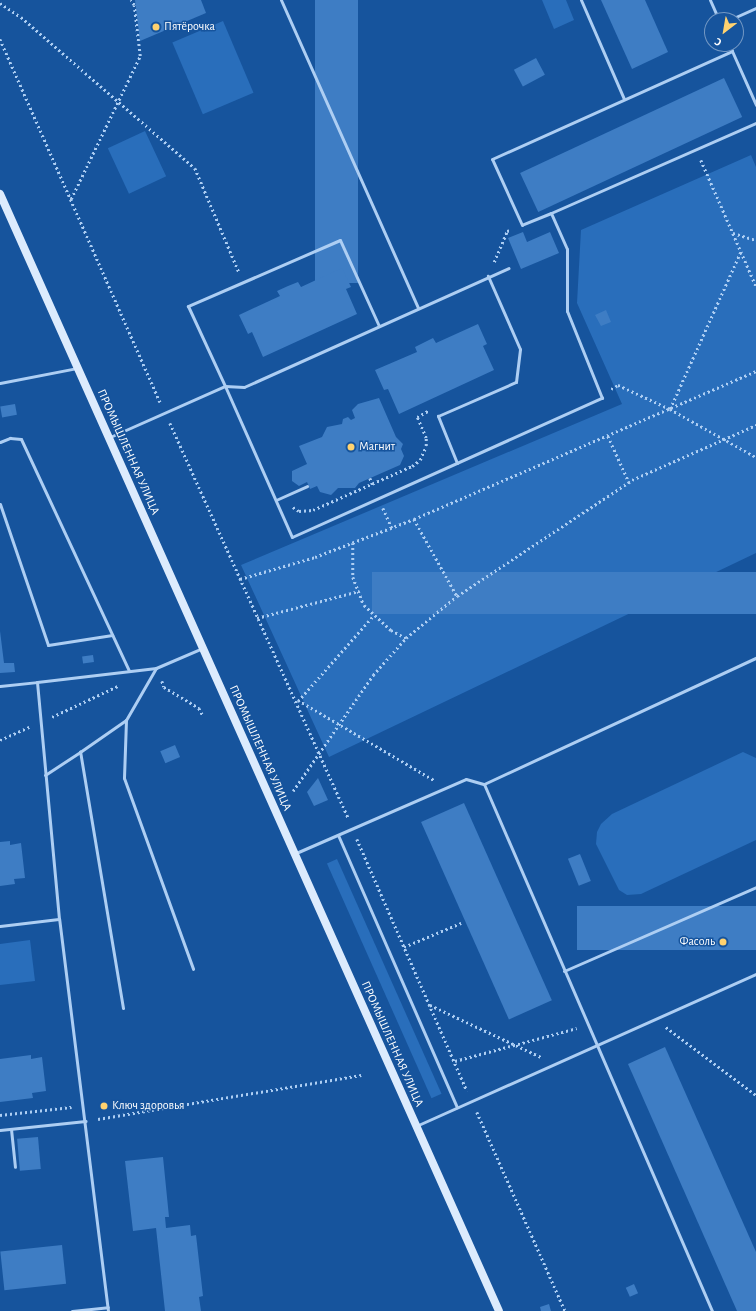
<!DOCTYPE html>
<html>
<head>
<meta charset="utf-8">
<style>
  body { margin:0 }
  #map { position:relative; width:756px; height:1311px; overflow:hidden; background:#16549d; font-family:"Alegreya Sans",sans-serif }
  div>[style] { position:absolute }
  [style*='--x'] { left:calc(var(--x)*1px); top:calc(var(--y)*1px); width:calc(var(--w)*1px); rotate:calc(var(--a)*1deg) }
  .green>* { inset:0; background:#296ebb; transform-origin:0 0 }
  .building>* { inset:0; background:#3e7dc4; transform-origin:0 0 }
  .path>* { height:2.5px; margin-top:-1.25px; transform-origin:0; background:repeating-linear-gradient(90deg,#adcef3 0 2px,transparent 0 5px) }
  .lane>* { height:3px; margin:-1.5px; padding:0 1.5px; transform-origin:1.5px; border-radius:1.5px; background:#adcef3 }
  .secondary>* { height:8px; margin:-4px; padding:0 4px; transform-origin:4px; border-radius:4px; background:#dcebfd }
  .dots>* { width:11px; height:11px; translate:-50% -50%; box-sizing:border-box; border:2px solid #16549d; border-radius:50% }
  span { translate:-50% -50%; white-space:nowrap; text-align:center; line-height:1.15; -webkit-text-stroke:3px #16549d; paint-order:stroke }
  .poi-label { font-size:12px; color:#fff }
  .left { translate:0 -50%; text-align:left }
  .right { translate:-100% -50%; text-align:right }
  .street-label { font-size:12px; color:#fff }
  .north { position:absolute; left:704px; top:12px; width:40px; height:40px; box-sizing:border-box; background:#16549d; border:1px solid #7398c4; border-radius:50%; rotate:211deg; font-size:11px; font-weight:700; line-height:16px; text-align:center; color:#fff }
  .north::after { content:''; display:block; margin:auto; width:14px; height:18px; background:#ffd26f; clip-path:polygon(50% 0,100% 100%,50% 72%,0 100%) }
</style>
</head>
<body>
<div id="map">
  <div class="green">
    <i style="clip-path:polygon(542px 0,566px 0,574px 20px,554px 29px)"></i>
    <i style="left:223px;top:21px;width:78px;height:55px;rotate:67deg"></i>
    <i style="left:145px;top:131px;width:50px;height:41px;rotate:65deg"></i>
    <i style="clip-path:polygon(751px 155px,756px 167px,756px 553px,329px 757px,241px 565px,622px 404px,577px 303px,581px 230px)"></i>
    <i style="clip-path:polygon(743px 752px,756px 758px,756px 840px,641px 894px,627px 895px,619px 890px,596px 844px,597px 832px,601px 824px,612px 814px)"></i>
    <i style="left:337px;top:859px;width:257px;height:11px;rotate:66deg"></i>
    <i style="clip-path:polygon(30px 940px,35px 981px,0 985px,0 944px)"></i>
  </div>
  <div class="building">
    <i style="clip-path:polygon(135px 0,201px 0,206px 13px,140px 41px)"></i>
    <i style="left:315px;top:0;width:43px;height:283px"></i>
    <i style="clip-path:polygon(601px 0,645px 0,668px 52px,632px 69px)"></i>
    <i style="left:536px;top:58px;width:19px;height:25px;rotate:62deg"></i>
    <i style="left:724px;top:78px;width:43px;height:225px;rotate:65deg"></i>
    <i style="clip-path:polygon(523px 232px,527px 242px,550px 232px,559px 253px,521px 269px,508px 238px)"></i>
    <i style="clip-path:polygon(342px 268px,351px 287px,346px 289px,357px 314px,263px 357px,252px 332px,248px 334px,239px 315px,280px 296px,277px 291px,288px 286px,298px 282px,301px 287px)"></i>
    <i style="clip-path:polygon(606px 310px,611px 322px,601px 326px,595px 315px)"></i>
    <i style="clip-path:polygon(478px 324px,487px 344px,483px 346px,494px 370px,399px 414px,388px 389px,384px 390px,375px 370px,417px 352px,415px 347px,433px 338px,436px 343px)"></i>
    <i style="clip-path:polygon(379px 398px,396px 437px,403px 444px,401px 449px,404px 456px,400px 465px,359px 483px,355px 488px,338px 488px,331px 495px,320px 492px,317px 486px,310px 489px,307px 482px,299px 486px,292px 481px,292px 471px,307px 464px,299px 446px,322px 437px,327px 427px,342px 424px,343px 419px,348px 417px,351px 420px,355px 418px,352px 410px,358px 404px)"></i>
    <i style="left:15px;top:404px;width:11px;height:15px;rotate:80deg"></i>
    <i style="left:756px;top:572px;width:42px;height:384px;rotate:90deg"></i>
    <i style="clip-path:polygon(0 631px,4px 663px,14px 663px,15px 672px,0 673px)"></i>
    <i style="left:93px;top:655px;width:7px;height:11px;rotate:82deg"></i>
    <i style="left:175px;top:745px;width:13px;height:16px;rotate:67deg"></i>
    <i style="clip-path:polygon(318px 778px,328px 800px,314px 806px,307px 792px)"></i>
    <i style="left:464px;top:803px;width:216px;height:47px;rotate:66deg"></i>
    <i style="clip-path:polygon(10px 841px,10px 845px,21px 843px,25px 878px,14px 879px,15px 884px,0 886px,0 842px)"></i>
    <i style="left:580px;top:854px;width:29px;height:13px;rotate:68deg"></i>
    <i style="left:756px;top:906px;width:44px;height:179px;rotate:90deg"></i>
    <i style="clip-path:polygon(665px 1047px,756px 1252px,756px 1311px,737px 1311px,628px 1064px)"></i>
    <i style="clip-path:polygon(31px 1055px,31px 1059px,42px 1057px,46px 1091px,32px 1093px,33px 1098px,0 1102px,0 1059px)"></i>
    <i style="left:38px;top:1137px;width:32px;height:21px;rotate:85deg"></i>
    <i style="clip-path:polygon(163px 1157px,169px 1217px,165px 1217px,166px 1228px,190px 1225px,191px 1236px,196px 1235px,203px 1296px,199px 1297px,201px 1311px,165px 1311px,156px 1228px,133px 1231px,125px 1161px)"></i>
    <i style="left:62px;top:1245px;width:39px;height:62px;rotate:84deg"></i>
    <i style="left:634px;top:1284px;width:10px;height:9px;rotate:66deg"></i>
    <i style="clip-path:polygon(549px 1304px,551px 1311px,541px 1311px,540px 1307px)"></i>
  </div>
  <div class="path">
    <i style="--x:0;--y:3;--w:25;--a:34"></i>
    <i style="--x:21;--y:17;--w:230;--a:41"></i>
    <i style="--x:195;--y:168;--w:113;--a:67.1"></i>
    <i style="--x:0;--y:39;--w:397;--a:66.2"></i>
    <i style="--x:701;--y:160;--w:137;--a:66.4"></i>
    <i style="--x:71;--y:199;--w:159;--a:-64.2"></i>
    <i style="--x:140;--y:56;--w:51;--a:-96.7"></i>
    <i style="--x:134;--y:5;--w:6;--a:-121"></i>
    <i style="--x:733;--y:233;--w:24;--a:17"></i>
    <i style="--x:494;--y:262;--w:34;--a:-67"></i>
    <i style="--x:507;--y:231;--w:4;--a:-14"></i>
    <i style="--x:611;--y:389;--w:8;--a:-30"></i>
    <i style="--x:618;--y:385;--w:57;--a:24.8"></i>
    <i style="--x:670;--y:409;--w:98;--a:29.2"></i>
    <i style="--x:670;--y:409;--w:173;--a:-65.8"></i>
    <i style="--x:170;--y:423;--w:433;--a:65.7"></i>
    <i style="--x:608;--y:436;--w:51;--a:65.5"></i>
    <i style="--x:370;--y:478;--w:8;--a:67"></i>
    <i style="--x:293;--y:507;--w:7;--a:34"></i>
    <i style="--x:299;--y:511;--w:14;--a:-4"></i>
    <i style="--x:313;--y:510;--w:108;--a:-24"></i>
    <i style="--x:412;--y:466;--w:10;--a:-37"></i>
    <i style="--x:420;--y:460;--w:15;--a:-67"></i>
    <i style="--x:426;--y:446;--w:8;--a:-90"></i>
    <i style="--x:426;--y:438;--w:23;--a:-113"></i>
    <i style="--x:417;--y:417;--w:13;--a:-29"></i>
    <i style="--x:383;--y:508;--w:22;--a:66"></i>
    <i style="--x:414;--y:519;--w:88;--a:60.8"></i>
    <i style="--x:353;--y:543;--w:34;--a:90"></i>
    <i style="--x:353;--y:577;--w:30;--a:69"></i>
    <i style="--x:364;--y:605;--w:37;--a:43"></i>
    <i style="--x:391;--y:630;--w:17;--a:28"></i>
    <i style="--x:240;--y:579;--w:78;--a:-16.3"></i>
    <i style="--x:315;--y:557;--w:106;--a:-21"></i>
    <i style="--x:414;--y:519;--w:373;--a:-23.4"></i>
    <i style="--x:257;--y:618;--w:106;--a:-14.8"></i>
    <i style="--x:162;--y:681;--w:6;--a:72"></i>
    <i style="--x:164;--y:687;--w:41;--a:31"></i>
    <i style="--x:199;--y:708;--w:9;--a:63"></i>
    <i style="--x:298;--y:700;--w:158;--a:30.5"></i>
    <i style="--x:298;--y:701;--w:113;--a:-48.6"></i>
    <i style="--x:52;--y:717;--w:73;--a:-25.2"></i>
    <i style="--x:0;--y:740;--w:32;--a:-24"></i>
    <i style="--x:293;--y:791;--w:141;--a:-55.4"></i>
    <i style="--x:373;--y:675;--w:50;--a:-48.3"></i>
    <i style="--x:406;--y:638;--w:66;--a:-39.5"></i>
    <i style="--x:457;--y:596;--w:210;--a:-33.5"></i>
    <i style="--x:632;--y:480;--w:136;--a:-23.9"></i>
    <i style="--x:357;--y:839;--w:275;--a:66.4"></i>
    <i style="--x:404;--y:947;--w:62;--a:-22.8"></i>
    <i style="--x:430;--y:1005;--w:123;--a:25.1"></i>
    <i style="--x:666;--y:1027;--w:113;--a:37.1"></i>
    <i style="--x:455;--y:1061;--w:126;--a:-15.1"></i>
    <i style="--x:477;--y:1112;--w:218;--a:66.1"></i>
    <i style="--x:0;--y:1115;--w:72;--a:-6.3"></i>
    <i style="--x:98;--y:1119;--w:267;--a:-9.5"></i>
  </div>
  <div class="lane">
    <i style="--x:281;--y:0;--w:337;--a:66"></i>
    <i style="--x:581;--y:0;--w:108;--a:66.5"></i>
    <i style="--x:710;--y:0;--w:22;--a:66"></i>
    <i style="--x:729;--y:20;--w:30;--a:-24"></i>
    <i style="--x:732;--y:51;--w:59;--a:66"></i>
    <i style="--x:551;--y:213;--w:224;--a:-23.7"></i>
    <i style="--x:379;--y:326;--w:94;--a:-114.4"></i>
    <i style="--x:340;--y:240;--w:166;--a:156.5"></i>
    <i style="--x:188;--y:306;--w:88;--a:65.2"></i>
    <i style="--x:225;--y:386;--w:19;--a:3"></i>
    <i style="--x:244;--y:387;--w:290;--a:-24.2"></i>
    <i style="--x:0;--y:383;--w:78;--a:-11"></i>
    <i style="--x:110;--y:437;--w:126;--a:-23.9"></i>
    <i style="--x:225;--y:386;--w:165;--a:66.1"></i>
    <i style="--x:292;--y:537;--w:340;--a:-24.2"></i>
    <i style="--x:602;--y:398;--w:94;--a:-111.9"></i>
    <i style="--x:567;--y:311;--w:62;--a:-90"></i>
    <i style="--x:567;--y:249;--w:39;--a:-114"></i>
    <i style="--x:551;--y:213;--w:31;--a:158"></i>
    <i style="--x:522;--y:225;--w:72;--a:-114.4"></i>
    <i style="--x:492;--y:159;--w:263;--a:-24.2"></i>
    <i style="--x:732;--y:51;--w:7;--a:-106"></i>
    <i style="--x:0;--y:442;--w:11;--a:-22"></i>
    <i style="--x:10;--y:438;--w:11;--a:5"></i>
    <i style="--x:21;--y:439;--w:256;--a:65"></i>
    <i style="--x:457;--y:463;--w:51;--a:-112"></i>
    <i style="--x:438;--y:416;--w:85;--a:-23.6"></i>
    <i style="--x:516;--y:382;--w:33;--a:-83"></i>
    <i style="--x:520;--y:349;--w:80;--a:-113.7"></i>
    <i style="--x:276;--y:500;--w:34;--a:-24"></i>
    <i style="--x:0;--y:504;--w:149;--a:71.2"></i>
    <i style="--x:48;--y:645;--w:65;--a:-8.9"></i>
    <i style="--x:156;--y:668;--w:60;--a:120"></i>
    <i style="--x:126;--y:720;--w:58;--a:92"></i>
    <i style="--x:124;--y:778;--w:203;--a:70.1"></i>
    <i style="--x:0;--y:686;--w:37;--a:-6"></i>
    <i style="--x:45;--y:775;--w:42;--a:-33.3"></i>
    <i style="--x:484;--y:784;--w:574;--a:66.6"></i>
    <i style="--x:338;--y:835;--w:297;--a:66.4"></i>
    <i style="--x:296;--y:853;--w:185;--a:-23.5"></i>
    <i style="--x:466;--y:779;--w:19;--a:16"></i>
    <i style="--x:484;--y:784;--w:300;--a:-24.9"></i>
    <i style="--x:0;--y:926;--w:59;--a:-6.8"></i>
    <i style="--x:564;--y:971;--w:210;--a:-23.6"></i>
    <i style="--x:123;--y:1008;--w:260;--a:-99.5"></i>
    <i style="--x:80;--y:752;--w:56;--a:-34.8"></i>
    <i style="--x:416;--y:1126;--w:372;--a:-24.1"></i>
    <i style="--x:11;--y:1129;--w:38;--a:84"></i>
    <i style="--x:0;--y:1130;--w:86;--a:-6"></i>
    <i style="--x:72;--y:1311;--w:36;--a:-6"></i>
    <i style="--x:108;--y:1311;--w:395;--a:-97.1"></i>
    <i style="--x:59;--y:919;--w:238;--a:-95.3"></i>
    <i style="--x:37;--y:682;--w:120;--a:-6.7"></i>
    <i style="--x:156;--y:668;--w:51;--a:-23.1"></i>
  </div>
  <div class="secondary">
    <i style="--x:0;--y:194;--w:1223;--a:65.93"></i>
  </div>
  <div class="dots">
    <i style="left:156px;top:27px;background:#ffd26f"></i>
    <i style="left:351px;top:447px;background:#ffd26f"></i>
    <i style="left:723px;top:942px;background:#ffd26f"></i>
    <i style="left:104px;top:1106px;background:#ffd26f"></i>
  </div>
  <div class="poi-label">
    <span class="left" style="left:164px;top:27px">Пятёрочка</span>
    <span class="left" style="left:359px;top:447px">Магнит</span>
    <span class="right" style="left:715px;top:942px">Фасоль</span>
    <span class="left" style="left:112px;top:1106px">Ключ здоровья</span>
  </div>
  <div class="street-label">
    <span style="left:128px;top:452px;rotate:66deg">ПРОМЫШЛЕННАЯ УЛИЦА</span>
    <span style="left:260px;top:748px;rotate:66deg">ПРОМЫШЛЕННАЯ УЛИЦА</span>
    <span style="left:392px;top:1044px;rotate:66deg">ПРОМЫШЛЕННАЯ УЛИЦА</span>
  </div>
  <div class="north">С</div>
</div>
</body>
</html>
